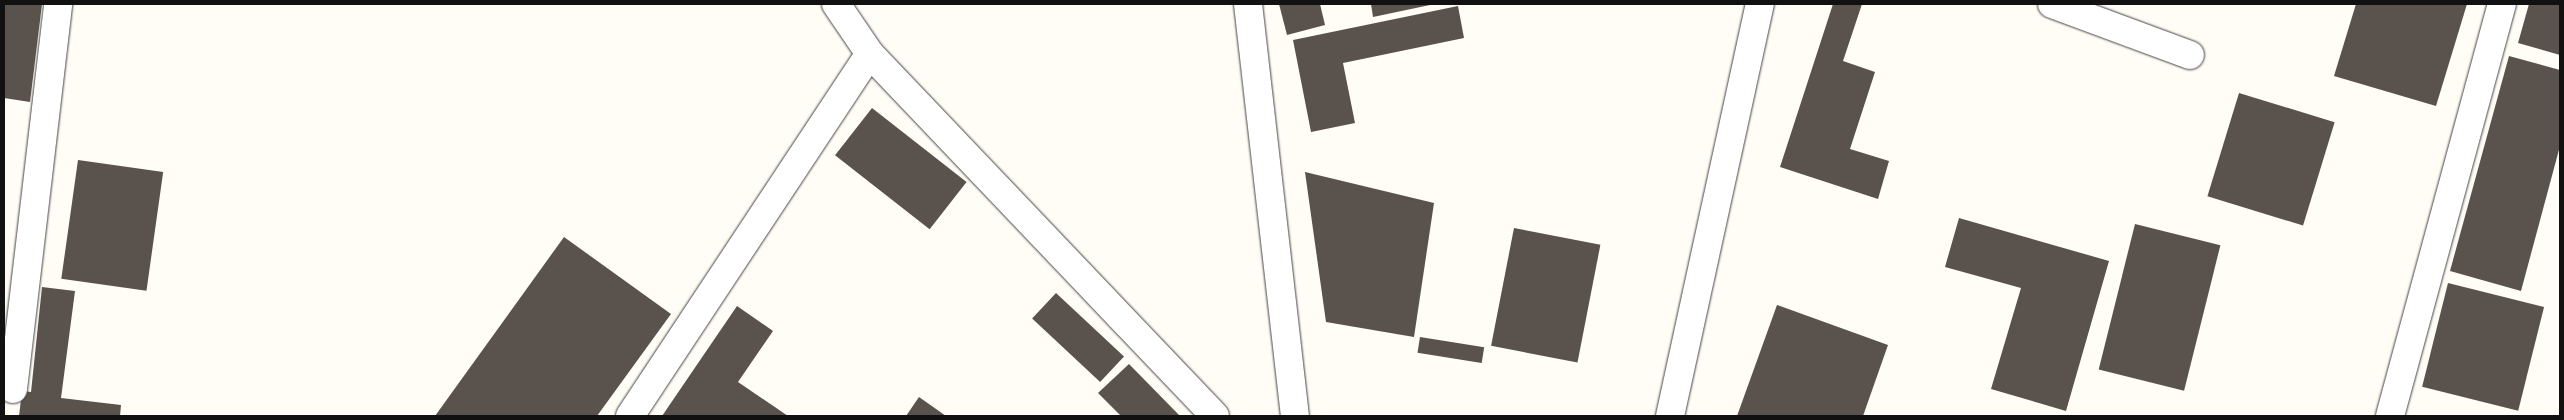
<!DOCTYPE html>
<html>
<head>
<meta charset="utf-8">
<style>
  body { margin:0 }
  #map { position:relative; width:2564px; height:420px; overflow:hidden; background:#fffdf5; font-family:Literata,serif }
  div>[style] { position:absolute }
  [style*='--x'] { left:calc(var(--x)*1px); top:calc(var(--y)*1px); width:calc(var(--w)*1px); rotate:calc(var(--a)*1deg) }
  .building>* { inset:0; background:#5a524d; transform-origin:0 0 }
  .roads { filter:drop-shadow(0 0 1px #444) drop-shadow(0 0 1px #444) }
  .minor>* { height:28px; margin:-14px; padding:0 14px; transform-origin:14px; border-radius:14px; background:#fff }
  span { translate:-50% -50%; white-space:nowrap; text-align:center; line-height:1.15; -webkit-text-stroke:5px #fff; paint-order:stroke }
  .frame { position:absolute; inset:0; border:5px solid #111; pointer-events:none }
</style>
</head>
<body>
<div id="map">
  <div class="building">
    <i style="clip-path:polygon(4px 4px,42px 4px,30px 102px,4px 98px)"></i>
    <i style="clip-path:polygon(1279px 4px,1320px 4px,1325px 25px,1287px 35px)"></i>
    <i style="clip-path:polygon(1371px 4px,1430px 4px,1430px 5px,1373px 17px)"></i>
    <i style="clip-path:polygon(1833px 4px,1862px 4px,1843px 61px,1875px 72px,1850px 149px,1889px 161px,1878px 199px,1780px 167px)"></i>
    <i style="clip-path:polygon(2356px 4px,2467px 4px,2436px 106px,2334px 76px)"></i>
    <i style="clip-path:polygon(2529px 4px,2560px 4px,2560px 55px,2518px 43px)"></i>
    <i style="clip-path:polygon(1458px 6px,1464px 38px,1343px 63px,1355px 123px,1311px 132px,1293px 40px)"></i>
    <i style="clip-path:polygon(2509px 56px,2560px 70px,2560px 146px,2521px 291px,2450px 271px)"></i>
    <i style="left:2239px;top:93px;width:100px;height:108px;rotate:17deg"></i>
    <i style="left:872px;top:108px;width:120px;height:60px;rotate:38deg"></i>
    <i style="left:78px;top:160px;width:86px;height:120px;rotate:8deg"></i>
    <i style="clip-path:polygon(1305px 172px,1434px 203px,1414px 337px,1326px 322px)"></i>
    <i style="clip-path:polygon(1959px 218px,2109px 261px,2066px 411px,1991px 389px,2021px 288px,1945px 267px)"></i>
    <i style="left:2135px;top:224px;width:88px;height:150px;rotate:14deg"></i>
    <i style="left:1514px;top:228px;width:88px;height:120px;rotate:11deg"></i>
    <i style="clip-path:polygon(564px 237px,671px 314px,597px 416px,435px 416px)"></i>
    <i style="left:2448px;top:283px;width:99px;height:107px;rotate:14deg"></i>
    <i style="clip-path:polygon(42px 287px,75px 291px,61px 398px,121px 405px,120px 416px,19px 416px,22px 391px,31px 392px)"></i>
    <i style="left:1056px;top:293px;width:93px;height:35px;rotate:43deg"></i>
    <i style="clip-path:polygon(1777px 305px,1888px 345px,1863px 416px,1737px 416px)"></i>
    <i style="clip-path:polygon(737px 306px,773px 331px,738px 382px,788px 416px,662px 416px)"></i>
    <i style="left:1420px;top:337px;width:65px;height:16px;rotate:9deg"></i>
    <i style="clip-path:polygon(1129px 364px,1180px 416px,1121px 416px,1098px 393px)"></i>
    <i style="clip-path:polygon(919px 397px,946px 416px,906px 416px)"></i>
  </div>
  <div class="roads">
    <div class="minor">
      <i style="--x:836;--y:4;--w:60;--a:55.8"></i>
      <i style="--x:870;--y:54;--w:500;--a:46.38"></i>
      <i style="--x:1248;--y:4;--w:415;--a:83.5"></i>
      <i style="--x:2052;--y:4;--w:147;--a:20.3"></i>
      <i style="--x:13;--y:389;--w:388;--a:-83.3"></i>
      <i style="--x:630;--y:416;--w:434;--a:-56.5"></i>
      <i style="--x:1670;--y:416;--w:422;--a:-77.7"></i>
      <i style="--x:2390;--y:416;--w:427;--a:-74.8"></i>
    </div>
  </div>
  <div class="frame"></div>
</div>
</body>
</html>
